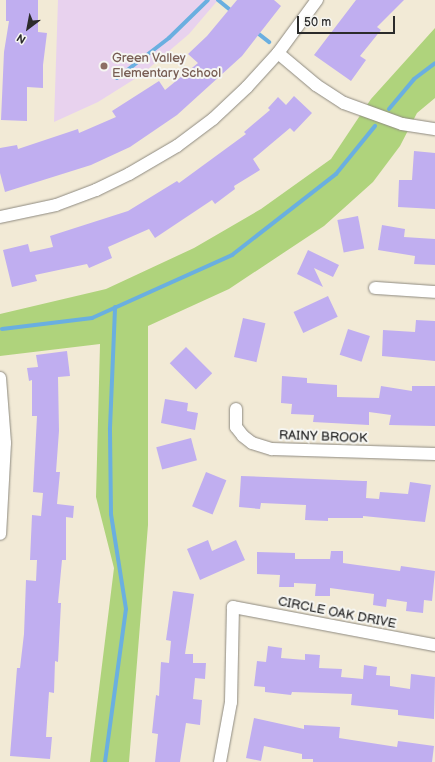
<!DOCTYPE html>
<html>
<head>
<meta charset="utf-8">
<style>
  body { margin:0 }
  #map { position:relative; width:435px; height:762px; overflow:hidden; background:#f2ead6; font-family:"Balsamiq Sans",sans-serif }
  div>[style] { position:absolute }
  [style*='--x'] { left:calc(var(--x)*1px); top:calc(var(--y)*1px); width:calc(var(--w)*1px); rotate:calc(var(--a)*1deg) }
  .built>* { inset:0; background:#e8d2ee }
  .green>* { inset:0; background:#afd37c }
  .stream>* { height:4px; margin:-2px; padding:0 2px; transform-origin:2px; border-radius:2px; background:#6aafe0 }
  .building>* { inset:0; background:#c0aef0; transform-origin:0 0 }
  .roads { filter:drop-shadow(0 0 1px #8e8a80) drop-shadow(0 0 1px #8e8a80) }
  .street>* { height:12px; margin:-6px; padding:0 6px; transform-origin:6px; border-radius:6px; background:#fff }
  .dots>* { width:11px; height:11px; translate:-50% -50%; box-sizing:border-box; border:2px solid #f6f6f2; border-radius:50% }
  span { translate:-50% -50%; white-space:nowrap; text-align:center; line-height:1.15; -webkit-text-stroke:4px #f6f6f2; paint-order:stroke }
  .education-label { font-size:13px; color:#785e54 }
  .left { translate:0 -50%; text-align:left }
  .street-label { font-size:13px; color:#2b2b2b }
  .north { position:absolute; left:8px; top:8px; width:40px; height:40px; -webkit-text-stroke:3px #f6f6f2; paint-order:stroke; rotate:212deg; font-size:11px; font-weight:700; line-height:16px; text-align:center; color:#2b2b2b }
  .north::after { content:''; display:block; margin:auto; width:14px; height:18px; background:#2b2b2b; clip-path:polygon(50% 0,100% 100%,50% 72%,0 100%) }
  .scale { position:absolute; left:297px; top:16px; width:98px; height:18px; box-sizing:border-box; border:2px solid #2b2b2b; border-top:0; padding-left:5px; font-size:12px; line-height:14px; white-space:nowrap; color:#2b2b2b; -webkit-text-stroke:3px #f6f6f2; paint-order:stroke }
</style>
</head>
<body>
<div id="map">
  <div class="built">
    <i style="clip-path:polygon(58px 0,218px 0,189px 34px,141px 75px,98px 102px,54px 122px)"></i>
  </div>
  <div class="green">
    <i style="clip-path:polygon(435px 28px,435px 98px,417px 113px,400px 146px,373px 182px,324px 226px,229px 289px,148px 326px,148px 525px,129px 762px,90px 762px,114px 568px,96px 497px,100px 344px,0 356px,0 314px,106px 289px,194px 248px,261px 209px,331px 159px,371px 99px)"></i>
  </div>
  <div class="stream">
    <i style="--x:218;--y:0;--w:19;--a:39"></i>
    <i style="--x:255;--y:31;--w:18;--a:38"></i>
    <i style="--x:117;--y:78;--w:66;--a:-37.6"></i>
    <i style="--x:169;--y:38;--w:54;--a:-44.3"></i>
    <i style="--x:389;--y:109;--w:39;--a:-50"></i>
    <i style="--x:414;--y:79;--w:26;--a:-37"></i>
    <i style="--x:2;--y:329;--w:91;--a:-7"></i>
    <i style="--x:92;--y:318;--w:154;--a:-24.2"></i>
    <i style="--x:232;--y:255;--w:132;--a:-37.9"></i>
    <i style="--x:336;--y:174;--w:62;--a:-50.9"></i>
    <i style="--x:105;--y:762;--w:154;--a:-82.2"></i>
    <i style="--x:126;--y:609;--w:96;--a:-99"></i>
    <i style="--x:111;--y:514;--w:86;--a:-90.7"></i>
    <i style="--x:110;--y:428;--w:121;--a:-87.6"></i>
  </div>
  <div class="building">
    <i style="clip-path:polygon(6px 0,38px 0,38px 32px,47px 33px,43px 65px,43px 88px,27px 87px,27px 121px,1px 120px,4px 52px,9px 21px,6px 21px)"></i>
    <i style="clip-path:polygon(237px 0,274px 0,281px 6px,242px 56px,177px 115px,130px 147px,91px 165px,5px 192px,0 173px,0 148px,17px 145px,18px 149px,78px 129px,79px 133px,116px 117px,112px 111px,159px 81px,165px 90px,198px 63px,188px 54px,207px 36px)"></i>
    <i style="clip-path:polygon(356px 0,404px 0,377px 27px,381px 30px,360px 56px,366px 60px,351px 81px,314px 55px)"></i>
    <i style="clip-path:polygon(294px 96px,312px 113px,294px 132px,290px 128px,253px 159px,260px 170px,234px 186px,235px 189px,215px 204px,212px 200px,155px 238px,149px 229px,108px 247px,112px 258px,89px 268px,87px 264px,35px 275px,37px 281px,12px 287px,3px 250px,28px 244px,30px 252px,53px 247px,50px 236px,128px 211px,177px 181px,179px 183px,246px 134px,244px 132px,270px 110px,268px 108px,278px 97px,286px 105px)"></i>
    <i style="clip-path:polygon(414px 151px,435px 153px,435px 209px,398px 207px,399px 180px,412px 180px)"></i>
    <i style="left:358px;top:216px;width:33px;height:21px;rotate:79deg"></i>
    <i style="clip-path:polygon(382px 225px,405px 229px,404px 237px,435px 239px,435px 265px,414px 264px,415px 256px,378px 250px)"></i>
    <i style="clip-path:polygon(308px 250px,339px 265px,333px 277px,314px 268px,323px 287px,297px 274px)"></i>
    <i style="left:328px;top:296px;width:23px;height:38px;rotate:65deg"></i>
    <i style="left:243px;top:318px;width:23px;height:40px;rotate:13deg"></i>
    <i style="clip-path:polygon(416px 320px,435px 321px,435px 361px,382px 356px,383px 330px,415px 332px)"></i>
    <i style="left:348px;top:329px;width:23px;height:27px;rotate:18deg"></i>
    <i style="left:186px;top:347px;width:37px;height:23px;rotate:45deg"></i>
    <i style="clip-path:polygon(67px 351px,70px 376px,58px 377px,59px 431px,56px 472px,60px 472px,57px 504px,74px 506px,73px 518px,66px 517px,66px 560px,62px 560px,58px 603px,61px 603px,58px 662px,55px 661px,54px 693px,49px 692px,46px 737px,52px 737px,50px 759px,10px 756px,17px 668px,20px 668px,24px 634px,26px 580px,36px 581px,37px 560px,30px 560px,32px 515px,41px 516px,43px 493px,33px 492px,37px 416px,32px 416px,32px 380px,29px 381px,27px 368px,38px 367px,36px 355px)"></i>
    <i style="clip-path:polygon(282px 376px,307px 378px,307px 383px,337px 385px,337px 397px,379px 398px,381px 386px,412px 391px,412px 386px,435px 386px,435px 426px,389px 425px,391px 415px,369px 412px,369px 425px,313px 422px,314px 415px,291px 414px,292px 404px,281px 403px)"></i>
    <i style="clip-path:polygon(165px 399px,188px 403px,187px 411px,198px 413px,195px 430px,161px 423px)"></i>
    <i style="left:191px;top:438px;width:23px;height:36px;rotate:75deg"></i>
    <i style="left:206px;top:472px;width:22px;height:37px;rotate:22deg"></i>
    <i style="clip-path:polygon(241px 476px,363px 481px,367px 481px,366px 498px,379px 499px,380px 492px,408px 494px,410px 482px,431px 485px,425px 522px,363px 516px,363px 518px,328px 518px,328px 521px,305px 520px,306px 505px,261px 503px,260px 509px,239px 507px)"></i>
    <i style="clip-path:polygon(208px 540px,212px 551px,236px 540px,245px 560px,200px 580px,187px 549px)"></i>
    <i style="clip-path:polygon(331px 551px,343px 551px,343px 563px,400px 571px,401px 566px,435px 571px,432px 601px,424px 600px,423px 613px,406px 611px,407px 602px,387px 599px,386px 607px,373px 605px,374px 594px,330px 588px,330px 596px,315px 596px,316px 584px,294px 583px,294px 587px,279px 587px,280px 575px,257px 574px,257px 552px,295px 553px,295px 559px,330px 559px)"></i>
    <i style="clip-path:polygon(173px 591px,194px 594px,185px 654px,193px 654px,193px 663px,206px 663px,205px 679px,195px 678px,193px 699px,202px 700px,200px 725px,186px 723px,180px 762px,155px 762px,158px 734px,152px 733px,156px 695px,159px 696px,161px 662px,169px 663px,171px 641px,166px 640px)"></i>
    <i style="clip-path:polygon(268px 646px,282px 648px,281px 658px,305px 660px,305px 654px,320px 655px,319px 668px,342px 669px,341px 677px,363px 679px,364px 665px,377px 667px,376px 675px,390px 676px,390px 686px,410px 689px,411px 674px,435px 677px,434px 719px,398px 715px,398px 710px,351px 705px,352px 694px,292px 692px,291px 695px,265px 692px,265px 687px,254px 686px,257px 661px,266px 662px)"></i>
    <i style="clip-path:polygon(254px 718px,304px 729px,304px 725px,340px 727px,339px 738px,397px 747px,398px 741px,434px 746px,432px 762px,313px 762px,313px 759px,302px 759px,302px 754px,264px 746px,261px 761px,246px 758px)"></i>
  </div>
  <div class="roads">
    <div class="street">
      <i style="--x:278;--y:53;--w:50;--a:40.1"></i>
      <i style="--x:316;--y:85;--w:33;--a:33"></i>
      <i style="--x:344;--y:103;--w:62;--a:19.9"></i>
      <i style="--x:402;--y:124;--w:33;--a:9"></i>
      <i style="--x:0;--y:217;--w:57;--a:-12.1"></i>
      <i style="--x:56;--y:205;--w:43;--a:-20.6"></i>
      <i style="--x:96;--y:190;--w:37;--a:-26"></i>
      <i style="--x:129;--y:174;--w:56;--a:-30.3"></i>
      <i style="--x:177;--y:146;--w:45;--a:-36.9"></i>
      <i style="--x:213;--y:119;--w:47;--a:-43.3"></i>
      <i style="--x:247;--y:87;--w:46;--a:-47.6"></i>
      <i style="--x:278;--y:53;--w:66;--a:-53.7"></i>
      <i style="--x:375;--y:288;--w:60;--a:3.8"></i>
      <i style="--x:0;--y:378;--w:65;--a:85.6"></i>
      <i style="--x:5;--y:443;--w:91;--a:93.1"></i>
      <i style="--x:236;--y:409;--w:18;--a:90"></i>
      <i style="--x:236;--y:427;--w:11;--a:52"></i>
      <i style="--x:243;--y:436;--w:11;--a:38"></i>
      <i style="--x:252;--y:443;--w:21;--a:17"></i>
      <i style="--x:272;--y:449;--w:163;--a:1.8"></i>
      <i style="--x:220;--y:762;--w:61;--a:-79.6"></i>
      <i style="--x:231;--y:702;--w:95;--a:-88.8"></i>
      <i style="--x:233;--y:607;--w:206;--a:10.7"></i>
    </div>
  </div>
  <div class="dots">
    <i style="left:104px;top:66px;background:#8d6e63"></i>
  </div>
  <div class="education-label">
    <span class="left" style="left:112px;top:66px">Green Valley<br>Elementary School</span>
  </div>
  <div class="street-label">
    <span style="left:323px;top:437px;rotate:2deg">RAINY BROOK</span>
    <span style="left:337px;top:613px;rotate:11deg">CIRCLE OAK DRIVE</span>
  </div>
  <div class="north">N</div>
  <div class="scale">50 m</div>
</div>
</body>
</html>
